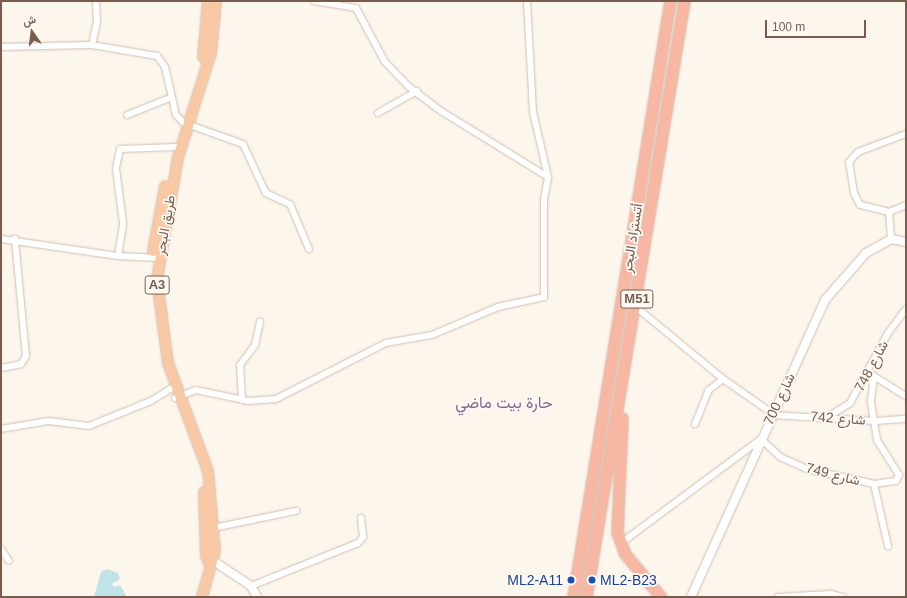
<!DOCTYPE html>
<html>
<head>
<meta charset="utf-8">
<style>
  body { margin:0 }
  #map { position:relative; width:907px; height:598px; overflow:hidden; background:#fdf6ec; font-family:Helvetica,Vazirmatn,sans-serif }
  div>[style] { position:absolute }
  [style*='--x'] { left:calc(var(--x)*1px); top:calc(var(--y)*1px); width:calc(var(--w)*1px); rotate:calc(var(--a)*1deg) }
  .water>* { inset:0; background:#bfe3e8 }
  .roads { filter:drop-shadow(0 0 1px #d1beb0) drop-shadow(0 0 1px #d1beb0) }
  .minor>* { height:6px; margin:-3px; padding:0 3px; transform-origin:3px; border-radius:3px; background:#fff }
  .secondary>* { height:8px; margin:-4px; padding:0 4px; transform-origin:4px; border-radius:4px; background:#fff }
  .trunk>* { height:10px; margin:-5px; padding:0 5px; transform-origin:5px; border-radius:5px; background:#f9c8a4 }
  .motorway>* { height:11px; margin:-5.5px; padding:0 5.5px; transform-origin:5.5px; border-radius:5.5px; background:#f7b7a3 }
  .dots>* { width:11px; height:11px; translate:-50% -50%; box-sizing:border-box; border:2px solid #fffaf3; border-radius:50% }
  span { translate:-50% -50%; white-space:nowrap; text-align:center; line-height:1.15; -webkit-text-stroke:3.5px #fffaf3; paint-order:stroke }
  .shield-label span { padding:1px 3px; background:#fffaf3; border:1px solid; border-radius:3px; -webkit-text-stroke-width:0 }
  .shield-label { font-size:13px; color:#7a5c4d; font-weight:700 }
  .street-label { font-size:14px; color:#7a5c4d }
  .transit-label { font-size:14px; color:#164399 }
  .right { translate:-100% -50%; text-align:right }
  .left { translate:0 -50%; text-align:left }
  .quarter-label { font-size:16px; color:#846695 }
  .frame { position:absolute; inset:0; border:2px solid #7a5c4d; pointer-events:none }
  .north { position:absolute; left:12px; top:12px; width:40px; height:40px; -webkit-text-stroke:3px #fffaf3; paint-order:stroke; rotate:346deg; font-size:11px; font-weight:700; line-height:16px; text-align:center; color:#7a5c4d }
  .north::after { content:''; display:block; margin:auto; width:14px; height:18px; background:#7a5c4d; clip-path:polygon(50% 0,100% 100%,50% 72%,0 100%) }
  .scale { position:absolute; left:765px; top:20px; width:101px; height:18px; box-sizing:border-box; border:2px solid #7a5c4d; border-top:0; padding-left:5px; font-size:12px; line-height:14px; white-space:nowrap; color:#7a5c4d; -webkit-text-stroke:3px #fffaf3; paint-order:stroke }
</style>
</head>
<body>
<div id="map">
  <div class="water">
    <i style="clip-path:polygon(107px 569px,118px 573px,120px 579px,112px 584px,114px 587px,120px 585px,127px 597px,94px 597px,101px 572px)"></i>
  </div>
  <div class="roads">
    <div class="minor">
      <i style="--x:314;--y:1;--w:43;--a:9.5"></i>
      <i style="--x:356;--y:8;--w:61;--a:61.8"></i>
      <i style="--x:385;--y:62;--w:35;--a:46"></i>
      <i style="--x:409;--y:87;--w:40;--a:37"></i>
      <i style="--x:441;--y:111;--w:126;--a:31.7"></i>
      <i style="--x:92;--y:45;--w:24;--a:-78"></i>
      <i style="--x:97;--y:22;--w:21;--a:-93"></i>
      <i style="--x:1;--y:47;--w:91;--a:-1.3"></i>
      <i style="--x:92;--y:45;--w:66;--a:9.6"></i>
      <i style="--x:157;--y:56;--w:14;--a:54"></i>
      <i style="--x:165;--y:67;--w:49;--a:77.1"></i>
      <i style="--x:176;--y:115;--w:11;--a:45"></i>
      <i style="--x:184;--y:123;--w:63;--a:19.6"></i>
      <i style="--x:243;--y:144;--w:54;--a:64.9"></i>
      <i style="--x:266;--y:193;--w:26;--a:25"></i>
      <i style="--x:290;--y:204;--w:49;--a:67.1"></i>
      <i style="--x:378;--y:113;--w:45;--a:-29.4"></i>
      <i style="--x:127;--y:115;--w:46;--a:-21.6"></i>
      <i style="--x:889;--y:212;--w:30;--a:-166"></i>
      <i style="--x:860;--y:205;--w:13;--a:-117"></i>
      <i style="--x:854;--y:193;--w:31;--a:-99"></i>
      <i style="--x:849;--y:162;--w:13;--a:-48"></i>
      <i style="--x:858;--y:152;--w:51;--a:-20.6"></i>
      <i style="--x:1;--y:239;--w:118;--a:8.3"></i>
      <i style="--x:118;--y:256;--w:40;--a:2.9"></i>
      <i style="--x:891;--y:239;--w:27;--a:-94"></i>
      <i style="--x:889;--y:212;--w:18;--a:-22"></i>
      <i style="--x:118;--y:256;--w:33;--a:-81"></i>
      <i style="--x:123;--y:223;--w:55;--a:-97.3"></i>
      <i style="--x:116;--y:168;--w:19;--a:-78"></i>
      <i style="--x:120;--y:149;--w:56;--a:-2"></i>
      <i style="--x:636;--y:307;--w:113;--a:39.6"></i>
      <i style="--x:723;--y:379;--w:60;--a:34.8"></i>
      <i style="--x:1;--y:368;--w:20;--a:-11"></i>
      <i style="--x:21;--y:364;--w:9;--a:-58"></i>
      <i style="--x:26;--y:356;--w:118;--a:-95.4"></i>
      <i style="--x:872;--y:375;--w:40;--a:32"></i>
      <i style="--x:175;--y:398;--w:22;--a:-21"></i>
      <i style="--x:196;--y:390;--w:53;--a:11.9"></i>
      <i style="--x:248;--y:401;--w:28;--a:-4"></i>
      <i style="--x:276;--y:399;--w:123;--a:-27"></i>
      <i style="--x:386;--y:343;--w:47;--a:-9.9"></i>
      <i style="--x:432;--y:335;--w:72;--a:-23"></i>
      <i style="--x:498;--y:307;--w:47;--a:-12.3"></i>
      <i style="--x:544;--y:297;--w:97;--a:-90"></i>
      <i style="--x:544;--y:200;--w:23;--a:-80"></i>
      <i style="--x:548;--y:177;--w:67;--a:-103"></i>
      <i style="--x:533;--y:112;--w:111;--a:-93.1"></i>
      <i style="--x:242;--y:400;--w:35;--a:-93"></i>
      <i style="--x:240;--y:365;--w:25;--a:-53"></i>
      <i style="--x:255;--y:345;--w:24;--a:-78"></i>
      <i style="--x:771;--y:415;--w:104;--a:3.3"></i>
      <i style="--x:875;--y:421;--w:31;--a:-4"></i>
      <i style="--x:831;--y:415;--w:22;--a:-32"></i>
      <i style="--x:850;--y:403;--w:80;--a:-61.5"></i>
      <i style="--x:888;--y:333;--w:30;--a:-53"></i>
      <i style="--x:695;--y:424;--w:37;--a:-68"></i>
      <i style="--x:709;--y:390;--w:18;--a:-38"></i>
      <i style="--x:1;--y:429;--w:49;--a:-9.5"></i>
      <i style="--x:49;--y:421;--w:40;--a:7.1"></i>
      <i style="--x:89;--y:426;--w:67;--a:-22"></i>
      <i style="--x:151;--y:401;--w:28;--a:-32"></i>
      <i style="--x:874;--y:484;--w:22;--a:-8"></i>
      <i style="--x:896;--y:481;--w:7;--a:-63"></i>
      <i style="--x:899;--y:475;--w:41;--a:-122.2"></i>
      <i style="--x:877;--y:440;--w:39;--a:-99"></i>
      <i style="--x:871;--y:401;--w:25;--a:-83"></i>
      <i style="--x:213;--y:528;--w:85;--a:-11.6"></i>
      <i style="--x:621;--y:543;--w:174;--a:-36.6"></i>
      <i style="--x:761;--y:439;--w:26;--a:43"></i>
      <i style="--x:780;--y:457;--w:30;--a:24"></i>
      <i style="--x:807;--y:469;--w:69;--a:12.6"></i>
      <i style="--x:874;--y:484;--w:64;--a:77.3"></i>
      <i style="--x:1;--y:549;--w:14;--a:56"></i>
      <i style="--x:251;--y:586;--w:115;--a:-21.9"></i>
      <i style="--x:358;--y:543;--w:8;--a:-50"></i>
      <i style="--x:363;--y:537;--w:19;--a:-96"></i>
      <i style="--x:778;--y:597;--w:53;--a:-3.2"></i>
      <i style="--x:831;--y:594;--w:12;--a:14"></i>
    </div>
    <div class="secondary">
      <i style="--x:209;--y:558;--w:50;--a:33.7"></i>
      <i style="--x:251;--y:586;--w:13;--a:61"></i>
      <i style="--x:691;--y:597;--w:326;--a:-65.7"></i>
      <i style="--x:825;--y:300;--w:62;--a:-48.9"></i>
      <i style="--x:866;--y:253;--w:29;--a:-29"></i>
      <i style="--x:891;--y:239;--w:15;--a:11"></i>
    </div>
    <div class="trunk">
      <i style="--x:203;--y:57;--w:56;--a:-84.9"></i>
      <i style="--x:153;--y:251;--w:66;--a:-79.5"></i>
      <i style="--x:204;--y:492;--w:64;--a:88.2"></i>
      <i style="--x:206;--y:556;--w:10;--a:66"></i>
      <i style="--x:202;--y:597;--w:48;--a:-74.2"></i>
      <i style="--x:215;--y:551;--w:80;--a:-95"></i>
      <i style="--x:208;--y:471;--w:115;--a:-110.3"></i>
      <i style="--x:168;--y:363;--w:85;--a:-97.5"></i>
      <i style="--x:157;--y:279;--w:123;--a:-80.2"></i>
      <i style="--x:178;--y:158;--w:110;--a:-72.6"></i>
      <i style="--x:211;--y:53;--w:52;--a:-84.5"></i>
    </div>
    <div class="motorway">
      <i style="--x:622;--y:418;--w:114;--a:92.5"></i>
      <i style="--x:617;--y:532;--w:23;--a:70"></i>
      <i style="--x:625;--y:554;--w:56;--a:50.1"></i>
      <i style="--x:573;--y:597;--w:604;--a:-80.76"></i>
      <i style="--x:586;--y:597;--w:604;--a:-80.66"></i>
    </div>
  </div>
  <div class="dots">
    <i style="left:571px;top:580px;background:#1a4fb4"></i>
    <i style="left:592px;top:580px;background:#1a4fb4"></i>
  </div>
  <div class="shield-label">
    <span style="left:157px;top:285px">A3</span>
    <span style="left:637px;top:299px">M51</span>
  </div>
  <div class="street-label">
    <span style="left:165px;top:225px;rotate:-80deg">طريق البحر</span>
    <span style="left:632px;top:238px;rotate:-81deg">أتستراد البحر</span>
    <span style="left:871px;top:366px;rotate:-62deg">شارع 748</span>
    <span style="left:779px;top:399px;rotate:-65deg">شارع 700</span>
    <span style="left:838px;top:418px;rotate:4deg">شارع 742</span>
    <span style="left:833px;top:474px;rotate:14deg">شارع 749</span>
  </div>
  <div class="transit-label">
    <span class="right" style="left:563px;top:580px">ML2-A11</span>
    <span class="left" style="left:600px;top:580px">ML2-B23</span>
  </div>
  <div class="quarter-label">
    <span style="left:504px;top:403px">حارة بيت ماضي</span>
  </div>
  <div class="frame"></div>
  <div class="north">ش</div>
  <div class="scale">100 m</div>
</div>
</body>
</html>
